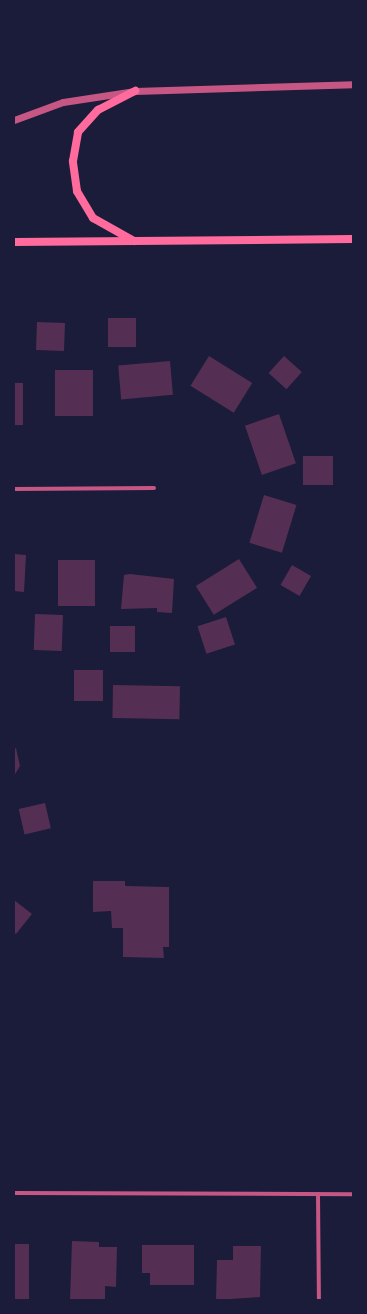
<!DOCTYPE html>
<html>
<head>
<meta charset="utf-8">
<style>
  body { margin:0 }
  #map { position:relative; width:367px; height:1314px; overflow:hidden; background:#1b1b3a; font-family:"Golos Text",sans-serif }
  div>[style] { position:absolute }
  [style*='--x'] { left:calc(var(--x)*1px); top:calc(var(--y)*1px); width:calc(var(--w)*1px); rotate:calc(var(--a)*1deg) }
  .building>* { inset:0; background:#542f53; transform-origin:0 0 }
  .minor>* { height:4px; margin:-2px; padding:0 2px; transform-origin:2px; border-radius:2px; background:#c65784 }
  .tertiary>* { height:7px; margin:-3.5px; padding:0 3.5px; transform-origin:3.5px; border-radius:3.5px; background:#c65784 }
  .secondary>* { height:8px; margin:-4px; padding:0 4px; transform-origin:4px; border-radius:4px; background:#ff6b9d }
  span { translate:-50% -50%; white-space:nowrap; text-align:center; line-height:1.15; -webkit-text-stroke:3px #1b1b3a; paint-order:stroke }
  .frame { position:absolute; inset:0; border:15px solid #1b1b3a; pointer-events:none }
</style>
</head>
<body>
<div id="map">
  <div class="building">
    <i style="left:108px;top:318px;width:28px;height:29px"></i>
    <i style="left:37px;top:322px;width:28px;height:28px;rotate:2deg"></i>
    <i style="left:209px;top:356px;width:51px;height:35px;rotate:32deg"></i>
    <i style="left:284px;top:356px;width:24px;height:23px;rotate:42deg"></i>
    <i style="left:170px;top:361px;width:34px;height:52px;rotate:85deg"></i>
    <i style="left:55px;top:370px;width:38px;height:46px"></i>
    <i style="left:14px;top:383px;width:9px;height:42px"></i>
    <i style="left:279px;top:414px;width:52px;height:36px;rotate:71deg"></i>
    <i style="left:303px;top:456px;width:30px;height:29px"></i>
    <i style="left:264px;top:495px;width:34px;height:50px;rotate:17deg"></i>
    <i style="clip-path:polygon(14px 554px,26px 555px,24px 592px,14px 591px)"></i>
    <i style="left:239px;top:559px;width:34px;height:51px;rotate:58deg"></i>
    <i style="left:58px;top:560px;width:37px;height:46px"></i>
    <i style="left:292px;top:565px;width:22px;height:23px;rotate:30deg"></i>
    <i style="clip-path:polygon(130px 574px,174px 579px,172px 613px,157px 612px,157px 608px,121px 609px,124px 575px)"></i>
    <i style="left:35px;top:614px;width:28px;height:36px;rotate:2deg"></i>
    <i style="left:226px;top:617px;width:29px;height:30px;rotate:72deg"></i>
    <i style="left:110px;top:626px;width:25px;height:26px"></i>
    <i style="left:74px;top:670px;width:29px;height:31px"></i>
    <i style="left:113px;top:685px;width:67px;height:33px;rotate:1deg"></i>
    <i style="clip-path:polygon(16px 748px,20px 766px,14px 776px,14px 749px)"></i>
    <i style="left:45px;top:803px;width:26px;height:27px;rotate:77deg"></i>
    <i style="clip-path:polygon(93px 881px,125px 881px,125px 886px,169px 887px,169px 947px,163px 947px,164px 958px,123px 957px,123px 928px,112px 928px,111px 911px,93px 912px)"></i>
    <i style="clip-path:polygon(14px 900px,32px 914px,16px 934px,14px 933px)"></i>
    <i style="clip-path:polygon(72px 1241px,99px 1242px,99px 1247px,117px 1247px,116px 1287px,105px 1286px,105px 1300px,70px 1300px)"></i>
    <i style="left:14px;top:1244px;width:15px;height:56px"></i>
    <i style="clip-path:polygon(142px 1245px,194px 1245px,194px 1285px,150px 1285px,150px 1273px,142px 1273px)"></i>
    <i style="clip-path:polygon(233px 1246px,261px 1246px,260px 1297px,216px 1300px,217px 1260px,233px 1260px)"></i>
  </div>
  <div class="minor">
    <i style="--x:14;--y:489;--w:140;--a:-0.4"></i>
    <i style="--x:14;--y:1193;--w:339;--a:0.2"></i>
    <i style="--x:318;--y:1194;--w:106;--a:89.5"></i>
  </div>
  <div class="tertiary">
    <i style="--x:14;--y:120;--w:52;--a:-20.2"></i>
    <i style="--x:63;--y:102;--w:73;--a:-8.7"></i>
    <i style="--x:135;--y:91;--w:218;--a:-1.8"></i>
  </div>
  <div class="secondary">
    <i style="--x:134;--y:241;--w:47;--a:-150.7"></i>
    <i style="--x:93;--y:218;--w:31;--a:-121"></i>
    <i style="--x:77;--y:191;--w:30;--a:-98"></i>
    <i style="--x:73;--y:161;--w:29;--a:-80"></i>
    <i style="--x:78;--y:132;--w:30;--a:-48"></i>
    <i style="--x:98;--y:110;--w:42;--a:-27.2"></i>
    <i style="--x:14;--y:242;--w:339;--a:-0.5"></i>
  </div>
  <div class="frame"></div>
</div>
</body>
</html>
